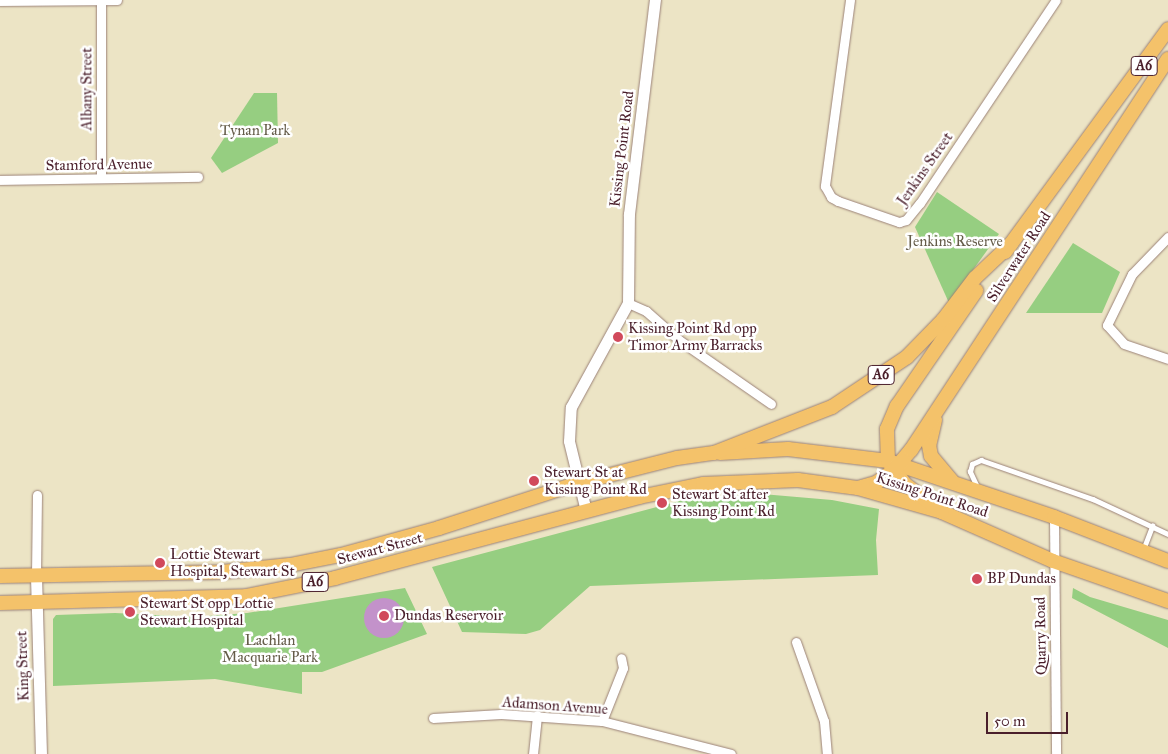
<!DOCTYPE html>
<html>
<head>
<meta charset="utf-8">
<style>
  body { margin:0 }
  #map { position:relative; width:1168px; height:754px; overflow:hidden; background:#ece4c5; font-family:"IM FELL Great Primer",serif }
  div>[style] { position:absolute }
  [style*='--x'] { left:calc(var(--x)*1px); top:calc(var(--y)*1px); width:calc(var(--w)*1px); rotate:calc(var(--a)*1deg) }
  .green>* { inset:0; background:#96ce81 }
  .building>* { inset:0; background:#c392ca }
  .round { border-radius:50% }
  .roads { filter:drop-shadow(0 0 1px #9b8278) drop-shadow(0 0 1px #9b8278) }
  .service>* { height:4.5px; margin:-2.25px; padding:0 2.25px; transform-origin:2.25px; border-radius:2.25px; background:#fff }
  .minor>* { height:9px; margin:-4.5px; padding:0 4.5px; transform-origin:4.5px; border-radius:4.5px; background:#fff }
  .tertiary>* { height:11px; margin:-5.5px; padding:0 5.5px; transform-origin:5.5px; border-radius:5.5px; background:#fff }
  .primary>* { height:14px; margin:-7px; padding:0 7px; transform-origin:7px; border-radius:7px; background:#f4c26a }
  .trunk>* { height:14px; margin:-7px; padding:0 7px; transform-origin:7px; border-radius:7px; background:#f4c26a }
  .dots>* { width:14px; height:14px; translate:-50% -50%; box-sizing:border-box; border:2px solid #fff; border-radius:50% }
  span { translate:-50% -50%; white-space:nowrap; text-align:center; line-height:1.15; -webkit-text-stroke:5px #fff; paint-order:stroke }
  .shield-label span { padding:1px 4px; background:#fff; border:1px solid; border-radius:4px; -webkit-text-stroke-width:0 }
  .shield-label { font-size:14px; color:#4a1f2b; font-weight:700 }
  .street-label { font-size:15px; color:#4a1f2b }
  .park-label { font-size:15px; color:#655c49 }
  .poi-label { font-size:15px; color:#4a1f2b }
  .left { translate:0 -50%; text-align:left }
  .scale { position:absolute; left:986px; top:712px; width:82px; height:22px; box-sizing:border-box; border:2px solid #4a1f2b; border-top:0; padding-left:6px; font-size:15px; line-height:18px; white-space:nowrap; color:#4a1f2b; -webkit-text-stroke:4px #fff; paint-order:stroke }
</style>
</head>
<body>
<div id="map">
  <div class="green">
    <i style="clip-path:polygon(254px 93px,277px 93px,278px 143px,222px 173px,211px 158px)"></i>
    <i style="clip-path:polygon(937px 192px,999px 234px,949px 303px,915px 227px)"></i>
    <i style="clip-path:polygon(1073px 243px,1120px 272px,1102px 313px,1026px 313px)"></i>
    <i style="clip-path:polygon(761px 494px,832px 500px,879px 509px,876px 540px,878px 575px,590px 586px,540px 630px,526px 634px,462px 632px,432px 567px,683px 500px)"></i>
    <i style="clip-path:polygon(405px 588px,427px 634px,322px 672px,302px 672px,302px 694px,215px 679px,53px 686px,53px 619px,56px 615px,115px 613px,195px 617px,247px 613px)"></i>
    <i style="clip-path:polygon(1073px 588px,1090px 597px,1168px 620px,1168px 648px,1072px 598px)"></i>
  </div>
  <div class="building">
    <i class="round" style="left:364px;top:598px;width:40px;height:40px"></i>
  </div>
  <div class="roads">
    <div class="service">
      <i style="--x:977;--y:487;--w:17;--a:-115"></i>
      <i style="--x:970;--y:472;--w:8;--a:-76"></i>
      <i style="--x:972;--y:464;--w:10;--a:-24"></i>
      <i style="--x:981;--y:460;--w:119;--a:19.2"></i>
      <i style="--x:1093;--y:499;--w:83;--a:25"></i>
      <i style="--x:1143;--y:550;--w:26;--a:-69"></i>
    </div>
    <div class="minor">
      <i style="--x:850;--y:0;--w:188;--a:97.7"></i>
      <i style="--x:825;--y:186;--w:13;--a:61"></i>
      <i style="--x:831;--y:197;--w:8;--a:30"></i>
      <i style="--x:838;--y:201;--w:65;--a:19"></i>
      <i style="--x:899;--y:222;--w:7;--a:-16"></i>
      <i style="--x:906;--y:220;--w:22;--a:-51"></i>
      <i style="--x:920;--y:203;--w:244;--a:-56.2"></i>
      <i style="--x:0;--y:1;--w:117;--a:-0.5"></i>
      <i style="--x:101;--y:178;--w:178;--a:-90"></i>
      <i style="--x:0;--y:180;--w:198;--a:-0.9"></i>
      <i style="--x:1168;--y:237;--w:52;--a:134.2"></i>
      <i style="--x:1132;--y:274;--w:57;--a:116.1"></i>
      <i style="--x:1107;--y:325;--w:25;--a:48"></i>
      <i style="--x:1124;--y:344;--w:46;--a:18.8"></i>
      <i style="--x:628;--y:303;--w:20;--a:24"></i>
      <i style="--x:646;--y:311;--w:44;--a:41.3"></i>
      <i style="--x:679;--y:340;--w:112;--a:34.8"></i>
      <i style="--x:1054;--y:517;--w:237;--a:89.5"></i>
      <i style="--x:36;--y:576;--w:81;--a:-89.3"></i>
      <i style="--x:796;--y:642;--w:84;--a:70.5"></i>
      <i style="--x:824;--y:721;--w:33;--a:85"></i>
      <i style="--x:433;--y:718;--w:68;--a:-3.4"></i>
      <i style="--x:501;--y:714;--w:101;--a:4"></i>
      <i style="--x:602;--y:721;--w:133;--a:14.3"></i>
      <i style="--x:602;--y:721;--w:57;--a:-68.4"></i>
      <i style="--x:623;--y:668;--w:10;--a:-101"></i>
      <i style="--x:533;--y:754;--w:39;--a:-84"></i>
    </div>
    <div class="tertiary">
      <i style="--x:586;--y:511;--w:72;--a:-103.7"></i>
      <i style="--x:569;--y:441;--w:34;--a:-87"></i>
      <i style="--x:571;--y:407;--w:119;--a:-61.3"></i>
      <i style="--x:628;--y:303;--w:89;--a:-89.4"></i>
      <i style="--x:629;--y:214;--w:216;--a:-83.1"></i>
      <i style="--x:36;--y:576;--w:178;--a:88.4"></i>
    </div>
    <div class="primary">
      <i style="--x:720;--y:453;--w:68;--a:-3.4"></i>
      <i style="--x:788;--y:449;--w:101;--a:6.8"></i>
      <i style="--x:888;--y:461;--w:175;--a:18.6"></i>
      <i style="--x:1054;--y:517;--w:122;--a:21.1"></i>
      <i style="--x:858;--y:488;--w:87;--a:15.9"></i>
      <i style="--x:942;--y:512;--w:121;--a:23.8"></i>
      <i style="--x:1053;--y:561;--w:122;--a:19.2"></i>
    </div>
    <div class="trunk">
      <i style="--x:1005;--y:252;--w:276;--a:-53.8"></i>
      <i style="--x:935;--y:420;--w:26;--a:103"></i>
      <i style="--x:929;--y:445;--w:11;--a:80"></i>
      <i style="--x:931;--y:456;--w:33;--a:50"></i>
      <i style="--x:942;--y:512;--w:46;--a:-142.9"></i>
      <i style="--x:905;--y:484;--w:29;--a:-126"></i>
      <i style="--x:888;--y:461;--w:32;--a:-92"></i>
      <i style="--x:887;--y:429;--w:25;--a:-67"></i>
      <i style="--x:897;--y:406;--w:140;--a:-55.5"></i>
      <i style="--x:0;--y:576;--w:222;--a:-1"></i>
      <i style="--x:222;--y:572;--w:68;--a:-5.9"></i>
      <i style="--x:290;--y:565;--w:52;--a:-11.1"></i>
      <i style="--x:341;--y:555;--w:102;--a:-15.4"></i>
      <i style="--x:439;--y:528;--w:146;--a:-17.9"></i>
      <i style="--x:578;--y:483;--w:102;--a:-14.2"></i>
      <i style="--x:677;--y:458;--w:37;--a:-8"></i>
      <i style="--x:714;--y:453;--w:127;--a:-21.3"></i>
      <i style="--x:832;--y:407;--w:90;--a:-33.7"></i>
      <i style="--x:907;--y:357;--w:52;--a:-45.8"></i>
      <i style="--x:943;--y:320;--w:53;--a:-52.7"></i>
      <i style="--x:975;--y:278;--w:50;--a:-43.4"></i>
      <i style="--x:0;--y:603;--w:246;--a:-1.6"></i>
      <i style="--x:246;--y:596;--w:91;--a:-11.4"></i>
      <i style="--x:335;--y:578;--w:315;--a:-14.9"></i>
      <i style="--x:639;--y:497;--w:65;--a:-11.5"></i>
      <i style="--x:703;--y:484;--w:95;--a:-2.4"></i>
      <i style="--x:798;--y:480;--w:61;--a:7.6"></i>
      <i style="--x:858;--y:488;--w:19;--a:-16"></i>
      <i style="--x:876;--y:483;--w:22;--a:-36"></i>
      <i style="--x:894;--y:470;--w:26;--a:-50"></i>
      <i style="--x:911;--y:450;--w:468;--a:-56.7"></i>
    </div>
  </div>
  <div class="dots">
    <i style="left:618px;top:337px;background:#d1495b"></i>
    <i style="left:534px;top:481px;background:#d1495b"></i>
    <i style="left:662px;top:503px;background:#d1495b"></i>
    <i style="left:160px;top:563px;background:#d1495b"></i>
    <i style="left:977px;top:579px;background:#d1495b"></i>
    <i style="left:130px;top:612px;background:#d1495b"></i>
    <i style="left:384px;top:616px;background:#d1495b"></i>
  </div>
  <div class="shield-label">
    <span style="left:1144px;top:66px">A6</span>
    <span style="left:881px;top:375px">A6</span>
    <span style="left:315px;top:582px">A6</span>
  </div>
  <div class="street-label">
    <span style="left:87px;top:89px;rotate:-90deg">Albany Street</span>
    <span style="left:622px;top:149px;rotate:-83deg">Kissing Point Road</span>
    <span style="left:99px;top:165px;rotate:-1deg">Stamford Avenue</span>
    <span style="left:925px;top:169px;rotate:-55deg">Jenkins Street</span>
    <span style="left:1019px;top:257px;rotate:-57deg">Silverwater Road</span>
    <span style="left:932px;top:495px;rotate:18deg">Kissing Point Road</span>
    <span style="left:380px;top:549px;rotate:-15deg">Stewart Street</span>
    <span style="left:1041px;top:636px;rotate:-91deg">Quarry Road</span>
    <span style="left:23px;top:666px;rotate:-92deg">King Street</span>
    <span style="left:555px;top:706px;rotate:4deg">Adamson Avenue</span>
  </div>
  <div class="park-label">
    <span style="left:255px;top:131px">Tynan Park</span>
    <span style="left:955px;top:242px">Jenkins Reserve</span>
    <span style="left:270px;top:649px">Lachlan<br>Macquarie Park</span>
  </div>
  <div class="poi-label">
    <span class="left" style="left:628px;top:337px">Kissing Point Rd opp<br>Timor Army Barracks</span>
    <span class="left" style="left:544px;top:481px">Stewart St at<br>Kissing Point Rd</span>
    <span class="left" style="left:672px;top:503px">Stewart St after<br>Kissing Point Rd</span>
    <span class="left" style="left:170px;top:563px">Lottie Stewart<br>Hospital, Stewart St</span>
    <span class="left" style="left:987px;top:579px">BP Dundas</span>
    <span class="left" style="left:140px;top:612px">Stewart St opp Lottie<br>Stewart Hospital</span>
    <span class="left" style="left:394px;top:616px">Dundas Reservoir</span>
  </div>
  <div class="scale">50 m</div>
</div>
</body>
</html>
